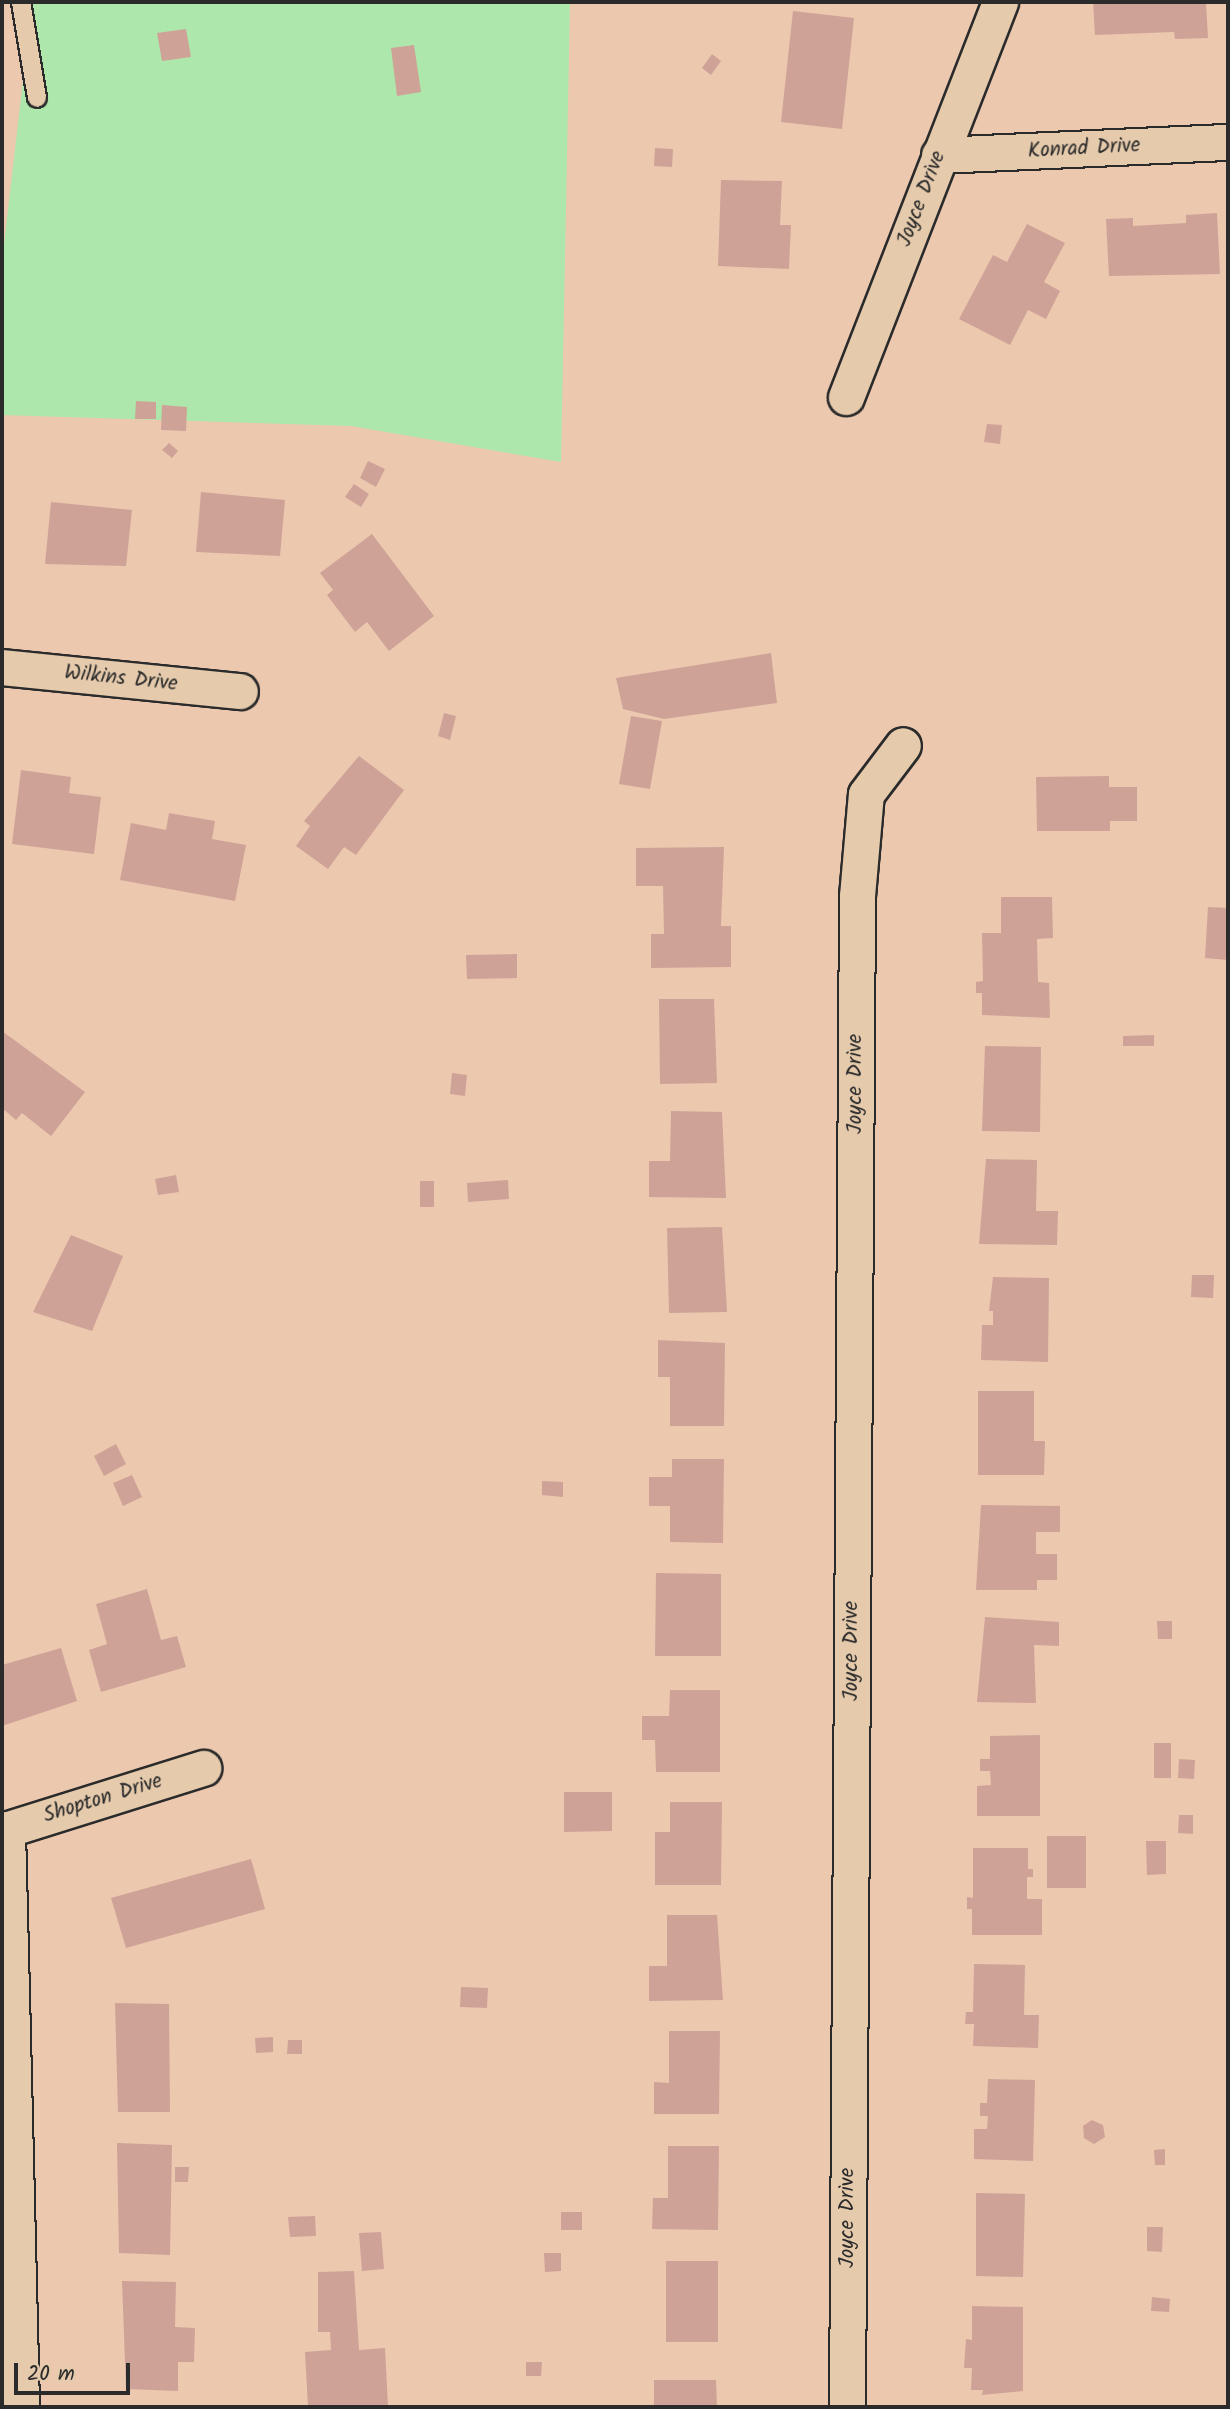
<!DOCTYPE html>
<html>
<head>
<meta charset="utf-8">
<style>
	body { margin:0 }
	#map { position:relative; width:1230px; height:2409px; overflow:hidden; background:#ecc8af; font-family:Kalam,sans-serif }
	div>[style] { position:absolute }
	.green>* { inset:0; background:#ade7ab }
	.building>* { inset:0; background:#cfa297 }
	.roads { filter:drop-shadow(2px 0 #2b2b2b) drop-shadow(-2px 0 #2b2b2b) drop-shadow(0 2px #2b2b2b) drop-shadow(0 -2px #2b2b2b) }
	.service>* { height:18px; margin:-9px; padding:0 9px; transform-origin:9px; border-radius:9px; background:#e5caac }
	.minor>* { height:35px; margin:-17.5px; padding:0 17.5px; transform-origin:17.5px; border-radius:17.5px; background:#e5caac }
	span { translate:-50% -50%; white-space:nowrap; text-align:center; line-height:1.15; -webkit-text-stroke:7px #e5caac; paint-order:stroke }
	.street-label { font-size:21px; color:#2b2b2b }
	.frame { position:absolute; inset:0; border:4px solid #2b2b2b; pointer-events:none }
	.scale { position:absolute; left:14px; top:2363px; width:116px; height:32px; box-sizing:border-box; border:4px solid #2b2b2b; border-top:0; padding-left:9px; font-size:21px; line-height:24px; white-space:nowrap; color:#2b2b2b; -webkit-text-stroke:5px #e5caac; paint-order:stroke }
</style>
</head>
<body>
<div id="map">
	<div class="green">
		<i style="clip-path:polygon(32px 2px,570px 2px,561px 462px,351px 426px,2px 415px,2px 262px)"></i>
	</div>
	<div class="building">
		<i style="clip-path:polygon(1093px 2px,1206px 2px,1208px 38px,1175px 39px,1174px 32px,1095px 35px)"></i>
		<i style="clip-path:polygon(793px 11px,854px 18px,842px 129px,781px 122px)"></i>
		<i style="clip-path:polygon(186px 29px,191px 57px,162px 61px,157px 33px)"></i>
		<i style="clip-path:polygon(414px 45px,421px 92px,397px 96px,391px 48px)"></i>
		<i style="clip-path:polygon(712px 54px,721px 61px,711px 75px,702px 68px)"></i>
		<i style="clip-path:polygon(655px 148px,673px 149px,672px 167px,654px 166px)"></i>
		<i style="clip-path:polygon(721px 180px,782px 181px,780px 225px,791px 225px,789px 269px,718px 266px)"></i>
		<i style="clip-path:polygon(1217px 213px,1220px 274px,1109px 276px,1106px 219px,1133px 218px,1133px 226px,1186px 223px,1186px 215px)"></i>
		<i style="clip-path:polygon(1027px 224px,1065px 243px,1044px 282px,1060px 291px,1046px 319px,1028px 310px,1010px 345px,959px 319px,993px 255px,1007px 262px)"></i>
		<i style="clip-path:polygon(136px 401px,156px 402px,156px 419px,135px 419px)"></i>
		<i style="clip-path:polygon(162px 405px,187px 407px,186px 431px,161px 430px)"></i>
		<i style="clip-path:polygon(987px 424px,1002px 425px,1000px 444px,984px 442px)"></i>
		<i style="clip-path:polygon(169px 443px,178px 451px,172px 458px,162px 450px)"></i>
		<i style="clip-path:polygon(368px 461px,385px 469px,376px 487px,360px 478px)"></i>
		<i style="clip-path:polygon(354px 484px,369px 494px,361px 507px,345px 497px)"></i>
		<i style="clip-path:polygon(201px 492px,285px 500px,280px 556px,196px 552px)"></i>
		<i style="clip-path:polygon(51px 502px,132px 510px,126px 566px,45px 564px)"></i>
		<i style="clip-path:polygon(372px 534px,434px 616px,389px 651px,367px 622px,355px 632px,327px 595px,333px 590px,320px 573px)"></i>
		<i style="clip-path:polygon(771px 653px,777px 703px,664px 719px,623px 709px,616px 678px)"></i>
		<i style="clip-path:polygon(444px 713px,456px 716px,450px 740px,438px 736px)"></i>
		<i style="clip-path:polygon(631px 716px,662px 721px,650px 789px,619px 784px)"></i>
		<i style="clip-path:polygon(359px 756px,404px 790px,356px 855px,344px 847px,328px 869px,296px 846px,310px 826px,304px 821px)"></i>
		<i style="clip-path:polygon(21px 770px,71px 777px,69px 793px,101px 797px,94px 854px,12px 844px)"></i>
		<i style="clip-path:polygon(1109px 776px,1109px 787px,1137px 787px,1137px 821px,1110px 821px,1110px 831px,1037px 831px,1036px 777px)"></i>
		<i style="clip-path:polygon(169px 813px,215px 821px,212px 839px,246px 845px,235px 901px,120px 880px,131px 823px,166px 830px)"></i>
		<i style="clip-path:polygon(724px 847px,721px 926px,731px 926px,731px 967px,651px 968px,651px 934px,664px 934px,663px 886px,636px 886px,636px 848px)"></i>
		<i style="clip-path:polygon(1001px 897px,1052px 897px,1053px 938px,1037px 939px,1038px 982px,1049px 983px,1050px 1018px,982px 1015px,982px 993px,976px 993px,976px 982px,983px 981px,982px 933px,1001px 933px)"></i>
		<i style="clip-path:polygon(1208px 907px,1228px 908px,1228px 960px,1205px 958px)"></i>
		<i style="clip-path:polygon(517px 954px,517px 978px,467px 979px,466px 955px)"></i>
		<i style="clip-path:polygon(659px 999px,714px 999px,717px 1083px,660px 1084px)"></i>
		<i style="clip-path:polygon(2px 1031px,85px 1092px,51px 1136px,22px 1113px,16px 1120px,2px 1108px)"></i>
		<i style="clip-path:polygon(1154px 1035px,1154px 1046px,1123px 1046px,1123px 1036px)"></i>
		<i style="clip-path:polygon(985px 1046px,1041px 1047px,1040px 1132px,982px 1131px)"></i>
		<i style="clip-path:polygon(452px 1073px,467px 1075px,465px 1096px,450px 1094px)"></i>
		<i style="clip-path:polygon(671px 1111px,722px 1112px,726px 1198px,649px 1197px,649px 1161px,670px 1161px)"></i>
		<i style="clip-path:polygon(986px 1159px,1037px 1160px,1036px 1211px,1058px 1211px,1057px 1245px,979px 1244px)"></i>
		<i style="clip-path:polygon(176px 1175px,179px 1192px,158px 1195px,155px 1179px)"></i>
		<i style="clip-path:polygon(508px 1180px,509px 1199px,468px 1202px,467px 1183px)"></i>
		<i style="clip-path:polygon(420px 1181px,434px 1181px,434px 1207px,420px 1207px)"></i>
		<i style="clip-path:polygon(722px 1227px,727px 1312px,669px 1313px,667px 1228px)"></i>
		<i style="clip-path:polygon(71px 1235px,123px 1256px,92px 1331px,33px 1312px)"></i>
		<i style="clip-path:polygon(1192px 1275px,1214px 1275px,1213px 1298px,1191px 1297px)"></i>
		<i style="clip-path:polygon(993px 1277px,1049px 1278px,1048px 1362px,981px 1360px,982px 1325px,993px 1325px,993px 1311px,989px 1311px)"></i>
		<i style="clip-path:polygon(658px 1340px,725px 1343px,724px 1426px,670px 1426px,670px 1377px,658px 1377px)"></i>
		<i style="clip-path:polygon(978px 1391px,1034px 1391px,1034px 1441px,1045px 1441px,1044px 1475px,978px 1475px)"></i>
		<i style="clip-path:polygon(116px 1444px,126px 1464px,104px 1476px,94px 1456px)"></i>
		<i style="clip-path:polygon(672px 1459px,724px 1459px,723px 1543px,670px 1542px,670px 1506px,649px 1506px,649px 1477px,672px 1477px)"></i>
		<i style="clip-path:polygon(132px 1475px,142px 1497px,123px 1506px,113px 1483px)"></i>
		<i style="clip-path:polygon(542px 1481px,563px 1482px,563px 1497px,542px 1495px)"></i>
		<i style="clip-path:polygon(981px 1505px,1060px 1506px,1060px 1532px,1036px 1532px,1036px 1554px,1057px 1554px,1057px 1580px,1037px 1580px,1037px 1590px,976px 1590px)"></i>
		<i style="clip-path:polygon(656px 1573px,721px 1574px,721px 1656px,655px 1656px)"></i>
		<i style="clip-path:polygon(147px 1589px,161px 1640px,177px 1636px,186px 1667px,101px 1692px,89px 1650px,107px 1644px,96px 1604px)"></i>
		<i style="clip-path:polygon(985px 1617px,1059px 1622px,1059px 1646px,1034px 1645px,1036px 1703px,977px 1702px)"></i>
		<i style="clip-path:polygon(1157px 1621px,1172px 1621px,1172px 1639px,1158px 1639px)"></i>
		<i style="clip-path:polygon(61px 1648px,77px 1701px,2px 1726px,2px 1665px)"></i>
		<i style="clip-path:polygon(670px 1690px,720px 1690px,720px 1772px,656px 1772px,655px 1740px,642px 1740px,642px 1716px,669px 1716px)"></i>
		<i style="clip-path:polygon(1040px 1735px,1040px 1816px,977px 1816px,977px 1786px,991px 1785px,990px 1771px,980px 1771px,980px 1759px,990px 1759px,990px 1736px)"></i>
		<i style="clip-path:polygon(1154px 1743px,1171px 1743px,1171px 1778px,1154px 1778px)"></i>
		<i style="clip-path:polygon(1179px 1759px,1195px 1760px,1194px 1779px,1178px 1778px)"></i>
		<i style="clip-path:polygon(564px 1792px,612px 1792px,612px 1831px,564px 1832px)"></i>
		<i style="clip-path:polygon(670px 1802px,722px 1802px,721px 1885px,655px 1885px,655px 1832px,670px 1832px)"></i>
		<i style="clip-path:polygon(1179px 1815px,1193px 1815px,1193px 1834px,1178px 1833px)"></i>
		<i style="clip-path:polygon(1047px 1836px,1086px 1836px,1086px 1888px,1047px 1888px)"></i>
		<i style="clip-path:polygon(1146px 1841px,1166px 1841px,1166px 1874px,1147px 1875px)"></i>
		<i style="clip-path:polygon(973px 1848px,1028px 1848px,1028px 1869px,1033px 1869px,1033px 1877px,1027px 1877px,1027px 1899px,1042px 1899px,1042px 1935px,972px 1935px,972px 1909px,967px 1909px,967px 1897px,973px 1898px)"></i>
		<i style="clip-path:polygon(251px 1859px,265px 1909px,126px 1948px,111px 1898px)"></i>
		<i style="clip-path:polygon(667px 1915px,717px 1915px,723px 2000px,649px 2001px,649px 1966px,667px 1966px)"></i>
		<i style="clip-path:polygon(974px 1964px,1025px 1965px,1024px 2015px,1039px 2015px,1038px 2048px,973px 2046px,974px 2024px,965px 2024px,966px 2012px,973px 2012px)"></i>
		<i style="clip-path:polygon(461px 1987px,488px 1988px,487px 2008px,460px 2007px)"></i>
		<i style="clip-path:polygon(115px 2003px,169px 2004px,170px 2112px,118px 2112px)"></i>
		<i style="clip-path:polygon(669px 2031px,720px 2031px,719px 2114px,654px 2114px,654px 2082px,669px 2083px)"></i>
		<i style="clip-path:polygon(273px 2037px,273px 2052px,256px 2053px,255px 2038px)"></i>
		<i style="clip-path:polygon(288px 2040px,302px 2040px,302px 2054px,287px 2054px)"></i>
		<i style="clip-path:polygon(988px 2079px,1035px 2080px,1033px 2161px,974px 2159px,974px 2129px,987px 2129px,988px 2116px,980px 2116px,980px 2103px,987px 2103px)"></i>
		<i style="clip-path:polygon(1092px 2120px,1103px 2125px,1105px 2137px,1094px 2144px,1084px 2138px,1083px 2126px)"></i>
		<i style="clip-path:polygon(117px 2143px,172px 2145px,170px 2255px,119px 2253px)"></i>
		<i style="clip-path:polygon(668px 2146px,719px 2146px,718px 2230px,652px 2229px,653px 2198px,668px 2198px)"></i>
		<i style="clip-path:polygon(1165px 2149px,1165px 2165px,1155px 2165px,1154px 2150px)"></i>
		<i style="clip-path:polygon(175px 2167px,189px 2167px,188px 2182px,175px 2182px)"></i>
		<i style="clip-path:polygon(976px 2193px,1025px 2194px,1023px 2277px,976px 2276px)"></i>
		<i style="clip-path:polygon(561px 2212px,582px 2212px,582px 2230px,561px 2230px)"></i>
		<i style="clip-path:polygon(315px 2216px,316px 2236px,290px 2237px,288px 2217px)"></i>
		<i style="clip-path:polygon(1147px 2227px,1163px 2227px,1162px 2252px,1147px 2251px)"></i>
		<i style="clip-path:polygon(381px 2232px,384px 2269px,362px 2271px,359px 2233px)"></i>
		<i style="clip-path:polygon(544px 2253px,561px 2253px,561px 2271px,545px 2272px)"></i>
		<i style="clip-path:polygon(666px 2261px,718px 2261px,718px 2342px,666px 2342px)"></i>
		<i style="clip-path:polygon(354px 2271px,359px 2350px,385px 2348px,388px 2407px,308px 2407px,305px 2352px,331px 2350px,330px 2332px,318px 2332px,318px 2272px)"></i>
		<i style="clip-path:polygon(122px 2281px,176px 2282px,175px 2327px,195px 2328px,194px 2362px,178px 2362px,178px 2391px,126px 2389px)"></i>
		<i style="clip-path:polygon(1152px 2297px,1170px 2299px,1169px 2312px,1151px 2311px)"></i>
		<i style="clip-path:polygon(972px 2306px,1023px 2307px,1023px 2391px,982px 2395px,983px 2390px,971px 2390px,972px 2368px,964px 2368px,966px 2339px,972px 2340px)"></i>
		<i style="clip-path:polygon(526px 2362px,542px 2362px,541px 2376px,526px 2376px)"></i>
		<i style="clip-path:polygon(654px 2380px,716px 2380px,717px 2407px,654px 2407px)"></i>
	</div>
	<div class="roads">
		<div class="service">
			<i style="left:21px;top:2px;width:97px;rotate:80.5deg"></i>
		</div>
		<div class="minor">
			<i style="left:939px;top:155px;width:289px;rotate:-2.6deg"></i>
			<i style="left:846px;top:397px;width:424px;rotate:-68.7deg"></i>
			<i style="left:2px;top:667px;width:239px;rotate:5.8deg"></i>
			<i style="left:7px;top:1829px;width:578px;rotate:88.61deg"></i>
			<i style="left:2px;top:1831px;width:211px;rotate:-17.4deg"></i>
			<i style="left:847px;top:2407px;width:1511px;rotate:-89.62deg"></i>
			<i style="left:857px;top:896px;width:102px;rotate:-85deg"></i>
			<i style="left:866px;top:794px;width:61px;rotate:-52.9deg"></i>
		</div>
	</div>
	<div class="street-label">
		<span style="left:1084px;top:149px;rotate:-3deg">Konrad Drive</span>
		<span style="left:922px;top:199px;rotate:-69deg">Joyce Drive</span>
		<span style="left:121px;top:679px;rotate:6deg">Wilkins Drive</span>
		<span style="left:856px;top:1084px;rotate:-90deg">Joyce Drive</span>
		<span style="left:852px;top:1651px;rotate:-90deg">Joyce Drive</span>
		<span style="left:103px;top:1799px;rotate:-17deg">Shopton Drive</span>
		<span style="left:848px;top:2218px;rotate:-90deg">Joyce Drive</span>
	</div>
	<div class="frame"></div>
	<div class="scale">20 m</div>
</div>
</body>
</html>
